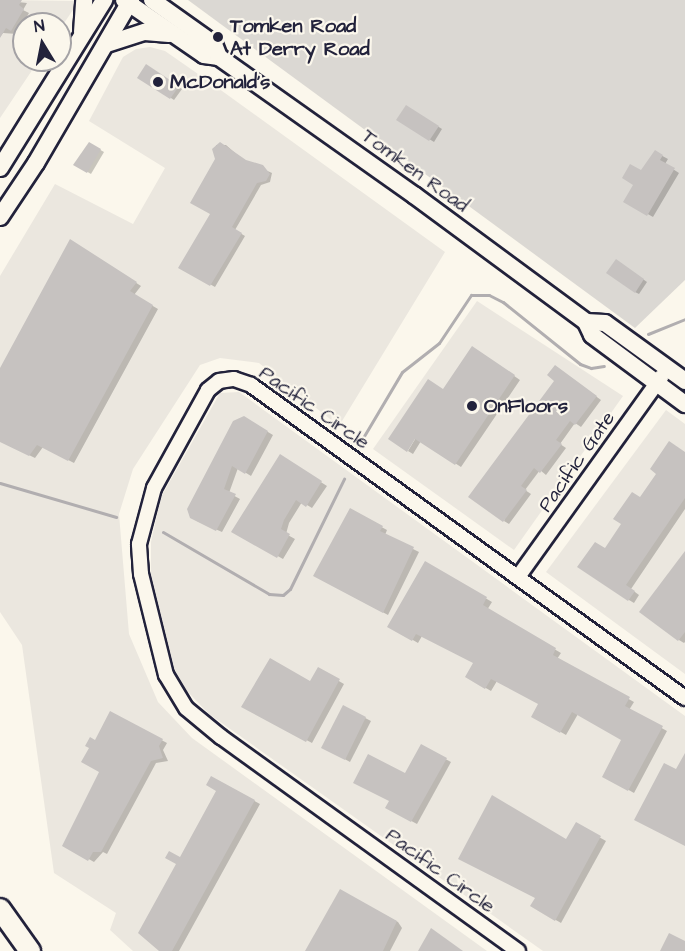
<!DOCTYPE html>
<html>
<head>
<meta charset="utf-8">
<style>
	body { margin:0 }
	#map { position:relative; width:685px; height:951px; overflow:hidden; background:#fbf7ec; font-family:"Architects Daughter",sans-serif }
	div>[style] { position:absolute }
	.built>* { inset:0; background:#ebe7df }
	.green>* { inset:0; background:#dbd8d3 }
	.shadow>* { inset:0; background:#0003 }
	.stream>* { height:3px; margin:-1.5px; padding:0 1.5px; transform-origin:1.5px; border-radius:1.5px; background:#b1aeb0 }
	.building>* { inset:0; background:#c6c2c0 }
	.roads { filter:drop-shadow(2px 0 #22223b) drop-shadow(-2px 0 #22223b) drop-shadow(0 2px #22223b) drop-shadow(0 -2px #22223b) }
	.minor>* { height:14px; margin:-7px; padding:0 7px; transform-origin:7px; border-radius:7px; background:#fbf7ec }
	.major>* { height:16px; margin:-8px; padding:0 8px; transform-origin:8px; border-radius:8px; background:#fbf7ec }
	.highway>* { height:20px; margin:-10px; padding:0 10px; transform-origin:10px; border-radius:10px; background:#fbf7ec }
	.dots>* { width:16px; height:16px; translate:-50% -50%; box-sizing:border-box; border:3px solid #fbf7ec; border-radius:50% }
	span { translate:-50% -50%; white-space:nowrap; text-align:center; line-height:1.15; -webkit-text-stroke:4.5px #fbf7ec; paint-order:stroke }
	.poi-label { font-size:20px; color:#22223b; font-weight:700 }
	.left { translate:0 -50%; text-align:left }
	.street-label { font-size:20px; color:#22223b }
	.north { position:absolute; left:12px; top:12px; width:60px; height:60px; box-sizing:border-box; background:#fbf7ec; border:2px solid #a4a2a5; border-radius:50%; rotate:350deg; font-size:16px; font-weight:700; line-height:24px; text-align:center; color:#22223b }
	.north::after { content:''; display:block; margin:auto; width:21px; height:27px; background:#22223b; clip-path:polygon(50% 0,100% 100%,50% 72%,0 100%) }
</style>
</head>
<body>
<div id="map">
	<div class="built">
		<i style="clip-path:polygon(0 0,79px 1px,60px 29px,60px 24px,24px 24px,24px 60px,39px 60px,0 118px)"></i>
		<i style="clip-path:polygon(150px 47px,165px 51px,211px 83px,445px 252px,339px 426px,259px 363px,220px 358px,200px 365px,133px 469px,119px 514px,129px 634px,158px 702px,192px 738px,487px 951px,133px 951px,110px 930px,116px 913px,54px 873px,22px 645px,0 612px,0 276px,55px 184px,133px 224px,165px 168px,89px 121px,123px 57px,136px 49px)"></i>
		<i style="clip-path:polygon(477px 301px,623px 396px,514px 550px,373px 449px)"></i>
		<i style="clip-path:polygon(239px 392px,685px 716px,685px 951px,543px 951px,209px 714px,187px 691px,171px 663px,151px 588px,151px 542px,161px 497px,220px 393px)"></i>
		<i style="clip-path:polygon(666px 410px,685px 424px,685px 674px,546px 572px)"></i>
	</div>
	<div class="green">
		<i style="clip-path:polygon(188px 0,685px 0,685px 280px,635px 328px)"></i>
	</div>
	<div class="shadow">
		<i style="clip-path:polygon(0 0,27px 3px,23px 10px,29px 13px,17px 34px,3px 33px,0 37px)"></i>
		<i style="clip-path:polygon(146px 66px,182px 89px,174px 100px,139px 77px)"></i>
		<i style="clip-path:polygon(407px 107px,442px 129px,434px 142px,398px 120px)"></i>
		<i style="clip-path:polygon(90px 144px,104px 152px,91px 174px,76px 165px)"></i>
		<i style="clip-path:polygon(216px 145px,226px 145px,243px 160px,272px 173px,270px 182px,261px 185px,235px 230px,245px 236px,215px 287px,180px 267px,212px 213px)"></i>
		<i style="clip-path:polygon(655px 152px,668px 159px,665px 164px,679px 173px,653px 217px,625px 201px)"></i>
		<i style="clip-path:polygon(71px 241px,141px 286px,134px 295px,158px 309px,74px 463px,43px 447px,35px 458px,0 441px,0 371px)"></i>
		<i style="clip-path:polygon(620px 263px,647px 282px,639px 294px,635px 292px)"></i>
		<i style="clip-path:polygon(478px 351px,520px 380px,461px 467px,421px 441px,413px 454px,408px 451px,444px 391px)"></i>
		<i style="clip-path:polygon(560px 370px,601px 400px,581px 427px,575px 423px,560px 444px,566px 448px,546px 475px,540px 470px,525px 490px,531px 494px,509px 524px,504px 521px)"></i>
		<i style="clip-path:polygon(244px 418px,273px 435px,251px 476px,238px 468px,229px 493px,240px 499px,222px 532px,197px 521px)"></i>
		<i style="clip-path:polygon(685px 453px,685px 509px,631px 589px,639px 595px,634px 603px,629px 600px,605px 550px,641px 499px)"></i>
		<i style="clip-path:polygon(280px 456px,327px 486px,312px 508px,302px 502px,289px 523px,286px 534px,295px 539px,283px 559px,233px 531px)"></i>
		<i style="clip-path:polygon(350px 510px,387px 530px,385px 535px,419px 552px,388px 615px,315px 576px)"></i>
		<i style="clip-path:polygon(685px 554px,685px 642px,684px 643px,679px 640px)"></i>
		<i style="clip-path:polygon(426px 563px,492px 602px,487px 610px,561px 653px,557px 659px,634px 702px,629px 710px,667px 731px,634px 793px,604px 776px,623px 739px,578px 714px,566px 735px,533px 716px,540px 704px,497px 681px,491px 691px,467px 677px,475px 663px,422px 636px,418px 643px,389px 626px)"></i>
		<i style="clip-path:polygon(318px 669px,344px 684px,312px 743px,243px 706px,311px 683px)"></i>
		<i style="clip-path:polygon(344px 707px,371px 721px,350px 762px,323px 747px)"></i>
		<i style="clip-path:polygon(111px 713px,167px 743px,163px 750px,168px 761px,156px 763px,107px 854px,103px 852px,94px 862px,64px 845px,101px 772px,95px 742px)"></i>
		<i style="clip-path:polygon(421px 746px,451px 762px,417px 824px,387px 808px)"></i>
		<i style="clip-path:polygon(212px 778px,260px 804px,179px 951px,161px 951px,218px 790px)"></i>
		<i style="clip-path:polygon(576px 824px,606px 841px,561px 923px,532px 906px)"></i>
		<i style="clip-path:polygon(340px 891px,398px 922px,402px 928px,390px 951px,307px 951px)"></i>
	</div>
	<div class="stream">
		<i style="left:648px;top:334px;width:40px;rotate:-22deg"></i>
		<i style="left:364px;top:436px;width:74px;rotate:-59.3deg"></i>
		<i style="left:402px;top:372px;width:47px;rotate:-38.1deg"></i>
		<i style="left:439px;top:343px;width:58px;rotate:-56.3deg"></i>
		<i style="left:471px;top:295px;width:18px"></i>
		<i style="left:489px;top:295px;width:16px;rotate:27deg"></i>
		<i style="left:503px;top:302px;width:99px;rotate:38.8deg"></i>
		<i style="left:580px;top:364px;width:12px;rotate:20deg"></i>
		<i style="left:591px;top:368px;width:13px;rotate:-9deg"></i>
		<i style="left:0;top:483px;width:121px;rotate:16.3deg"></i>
		<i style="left:163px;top:532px;width:123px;rotate:30.3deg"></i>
		<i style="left:269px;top:594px;width:14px;rotate:4deg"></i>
		<i style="left:283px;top:595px;width:9px;rotate:-41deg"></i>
		<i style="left:290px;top:589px;width:123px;rotate:-63.9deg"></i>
	</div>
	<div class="building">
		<i style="clip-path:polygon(0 0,22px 0,19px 5px,24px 9px,11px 31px,6px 28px,0 38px)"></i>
		<i style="clip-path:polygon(146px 64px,179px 86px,170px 99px,137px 78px)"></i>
		<i style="clip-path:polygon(406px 105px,439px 126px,429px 141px,396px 120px)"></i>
		<i style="clip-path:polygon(89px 142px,101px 149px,87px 173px,73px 165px)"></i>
		<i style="clip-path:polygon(220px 142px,246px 160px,263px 165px,270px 174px,266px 181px,257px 183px,232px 227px,242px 233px,210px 286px,178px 268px,210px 214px,190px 203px,215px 159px,212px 149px)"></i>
		<i style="clip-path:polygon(655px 150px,663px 155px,660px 160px,675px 168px,647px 216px,623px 202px,633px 185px,622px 178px,630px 164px,641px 170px)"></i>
		<i style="clip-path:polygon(70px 239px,137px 282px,130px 291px,153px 305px,68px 461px,37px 445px,29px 456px,0 442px,0 368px)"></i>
		<i style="clip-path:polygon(616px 259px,644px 279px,635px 293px,606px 273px)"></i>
		<i style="clip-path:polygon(472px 346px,515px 375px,455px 465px,415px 439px,407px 452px,388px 439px,428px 379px,443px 389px)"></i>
		<i style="clip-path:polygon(555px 365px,597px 396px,575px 425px,570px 421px,556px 440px,562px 444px,540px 473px,534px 468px,521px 486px,527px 490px,503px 522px,468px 497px,554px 381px,547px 375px)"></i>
		<i style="clip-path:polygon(244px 416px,268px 431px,245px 474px,232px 466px,224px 489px,236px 494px,216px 531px,190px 518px,187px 509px,233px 421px)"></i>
		<i style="clip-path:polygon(669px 441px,685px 452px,685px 498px,626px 585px,635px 591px,628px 601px,577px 567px,595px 542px,605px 548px,621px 524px,613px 519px,632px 492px,640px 497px,656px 474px,650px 469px)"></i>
		<i style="clip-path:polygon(280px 454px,322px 481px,306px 507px,296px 500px,284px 520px,281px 529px,290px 534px,277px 558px,231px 532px)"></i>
		<i style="clip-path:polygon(350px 508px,383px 526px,380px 531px,414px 547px,383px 613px,313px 576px)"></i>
		<i style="clip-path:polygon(685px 551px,685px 632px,678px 641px,639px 612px)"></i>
		<i style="clip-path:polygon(425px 561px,487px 597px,483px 605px,556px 648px,553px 655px,630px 697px,625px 706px,663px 726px,628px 791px,602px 777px,621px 740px,572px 712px,560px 733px,531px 717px,538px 704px,491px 679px,485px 689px,465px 677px,473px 663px,416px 634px,412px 641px,387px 627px)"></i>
		<i style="clip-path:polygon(270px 658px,310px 681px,318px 667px,340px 679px,306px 742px,241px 707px)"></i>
		<i style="clip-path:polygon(343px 705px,366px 717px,345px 760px,321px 748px)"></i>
		<i style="clip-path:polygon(110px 711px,163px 739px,159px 746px,163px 758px,151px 761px,101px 852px,93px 852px,88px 861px,62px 846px,99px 772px,81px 762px,89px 748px,85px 746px,90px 737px,95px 740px)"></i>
		<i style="clip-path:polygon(421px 744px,447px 758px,411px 822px,385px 808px,389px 801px,353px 783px,368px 754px,405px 773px)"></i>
		<i style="clip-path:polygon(685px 753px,685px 846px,634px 820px,664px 763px,676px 769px)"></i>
		<i style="clip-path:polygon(211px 776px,255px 800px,172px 951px,159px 951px,138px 933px,176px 864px,165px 858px,169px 851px,180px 857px,216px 791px,206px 785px)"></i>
		<i style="clip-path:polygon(492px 795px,566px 839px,576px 822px,601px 836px,555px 921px,530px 906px,535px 898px,458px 859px)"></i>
		<i style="clip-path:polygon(340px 889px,397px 921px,383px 951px,305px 951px)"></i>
		<i style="clip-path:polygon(431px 928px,463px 951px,418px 951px)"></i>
		<i style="clip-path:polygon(669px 933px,685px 941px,685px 951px,660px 951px)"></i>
	</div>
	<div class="roads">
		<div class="minor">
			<i style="left:518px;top:577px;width:247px;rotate:-54.4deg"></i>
			<i style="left:518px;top:951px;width:366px;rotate:-144.2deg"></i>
			<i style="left:221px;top:737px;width:45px;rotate:-140.4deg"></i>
			<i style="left:186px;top:708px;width:39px;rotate:-121deg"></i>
			<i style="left:166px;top:675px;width:104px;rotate:-103.9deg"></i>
			<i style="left:141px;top:574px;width:30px;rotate:-94deg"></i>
			<i style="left:139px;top:544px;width:58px;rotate:-75deg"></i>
			<i style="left:154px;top:488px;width:112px;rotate:-61.1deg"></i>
			<i style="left:208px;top:390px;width:14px;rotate:-39deg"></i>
			<i style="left:219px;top:381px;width:15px;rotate:-8deg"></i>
			<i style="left:234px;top:379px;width:18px;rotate:19deg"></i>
			<i style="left:251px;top:385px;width:535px;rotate:35.8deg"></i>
		</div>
		<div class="major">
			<i style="left:124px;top:0;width:97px;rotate:34.5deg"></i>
			<i style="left:204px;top:55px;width:15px;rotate:8deg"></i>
			<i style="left:219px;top:57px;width:239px;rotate:35.3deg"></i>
			<i style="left:414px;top:195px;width:214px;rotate:36.4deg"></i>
			<i style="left:586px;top:322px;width:14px;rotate:65deg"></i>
			<i style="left:592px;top:335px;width:116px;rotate:36.6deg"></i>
			<i style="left:152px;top:0;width:76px;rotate:35.4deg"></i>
			<i style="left:214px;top:44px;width:14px;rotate:69deg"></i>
			<i style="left:82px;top:32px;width:32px;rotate:-86deg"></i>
			<i style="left:107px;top:44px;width:40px;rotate:-18deg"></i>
			<i style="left:145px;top:32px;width:24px;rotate:5deg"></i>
			<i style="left:0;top:168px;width:198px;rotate:-58.2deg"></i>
			<i style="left:0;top:217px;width:65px;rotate:-56.3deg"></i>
			<i style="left:36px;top:163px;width:189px;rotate:-59.8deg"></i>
			<i style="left:586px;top:322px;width:19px;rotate:3deg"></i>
			<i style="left:605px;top:323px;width:99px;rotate:35.9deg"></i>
		</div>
		<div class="highway">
			<i style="left:0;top:909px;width:52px;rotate:54.5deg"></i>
		</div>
	</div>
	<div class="dots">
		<i style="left:218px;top:37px;background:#22223b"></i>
		<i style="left:158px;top:82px;background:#22223b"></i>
		<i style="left:472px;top:406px;background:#22223b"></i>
	</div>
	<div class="poi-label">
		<span class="left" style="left:230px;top:38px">Tomken Road<br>At Derry Road</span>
		<span class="left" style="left:170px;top:82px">McDonald's</span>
		<span class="left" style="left:484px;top:406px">OnFloors</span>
	</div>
	<div class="street-label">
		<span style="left:415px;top:171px;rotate:36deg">Tomken Road</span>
		<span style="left:314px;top:408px;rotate:35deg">Pacific Circle</span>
		<span style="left:577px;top:462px;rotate:-55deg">Pacific Gate</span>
		<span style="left:440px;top:871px;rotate:36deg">Pacific Circle</span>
	</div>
	<div class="north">N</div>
</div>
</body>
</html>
